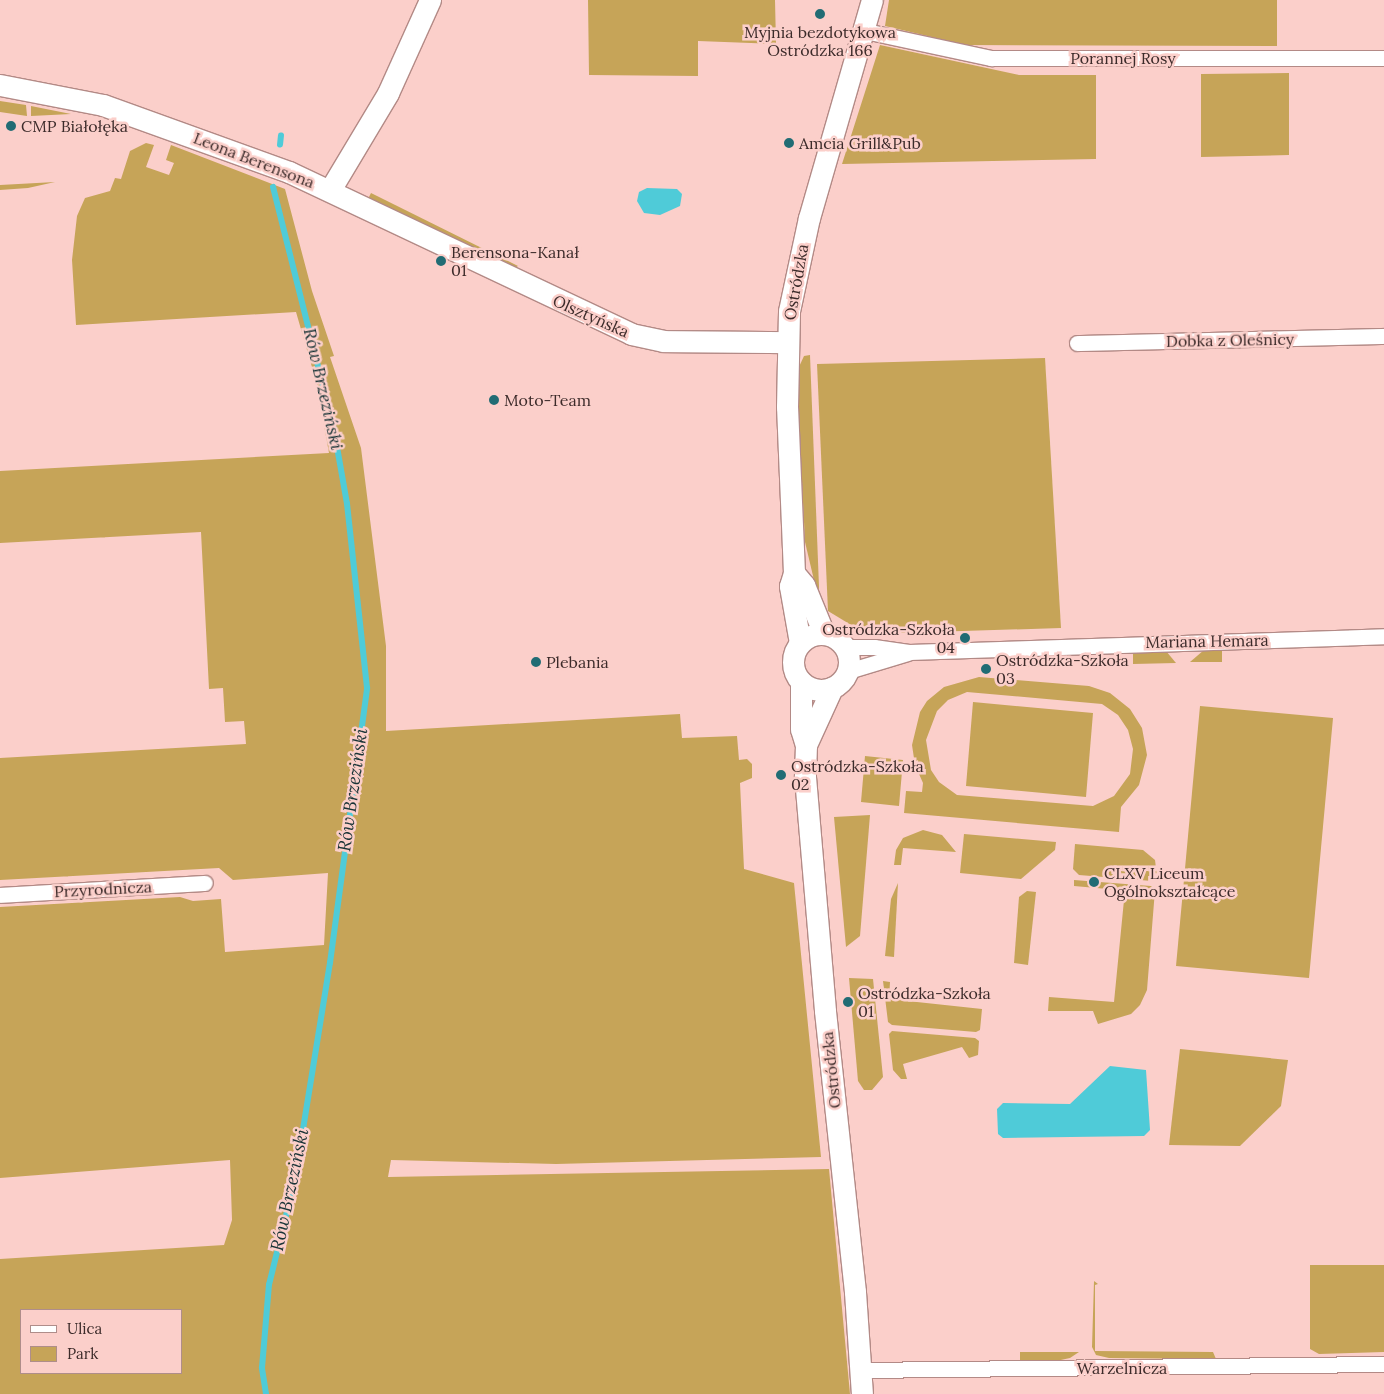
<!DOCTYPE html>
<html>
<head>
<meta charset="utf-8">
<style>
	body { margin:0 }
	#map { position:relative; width:1384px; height:1394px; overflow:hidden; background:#fbcfca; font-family:Lora,serif }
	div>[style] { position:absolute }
	.green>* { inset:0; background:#c6a458 }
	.water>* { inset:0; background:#4fcbd8 }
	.stream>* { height:5.5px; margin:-2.75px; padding:0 2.75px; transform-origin:2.75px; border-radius:2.75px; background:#4fcbd8 }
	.roads { filter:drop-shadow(1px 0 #b38a86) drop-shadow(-1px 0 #b38a86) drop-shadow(0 1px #b38a86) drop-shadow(0 -1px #b38a86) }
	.street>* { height:15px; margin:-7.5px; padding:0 7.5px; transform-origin:7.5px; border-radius:7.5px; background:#fff }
	.secondary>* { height:21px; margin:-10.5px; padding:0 10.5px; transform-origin:10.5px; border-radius:10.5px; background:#fff }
	.secondary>.ring { margin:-10.5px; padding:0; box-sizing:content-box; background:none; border:21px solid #fff; border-radius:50% }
	.dots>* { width:14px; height:14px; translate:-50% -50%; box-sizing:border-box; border:2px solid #fbcfca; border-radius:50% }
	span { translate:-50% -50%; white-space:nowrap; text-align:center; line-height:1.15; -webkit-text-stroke:5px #fbcfca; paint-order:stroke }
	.poi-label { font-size:16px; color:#3c2b2a }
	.left { translate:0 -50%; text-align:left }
	.right { translate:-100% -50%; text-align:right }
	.street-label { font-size:16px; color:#3c2b2a }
	.water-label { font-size:18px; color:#193437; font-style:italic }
	.legend { position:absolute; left:20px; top:1309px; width:162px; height:65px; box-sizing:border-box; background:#fbcfca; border:1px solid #af8d8a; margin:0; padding:6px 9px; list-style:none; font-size:15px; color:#3c2b2a }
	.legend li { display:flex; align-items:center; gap:10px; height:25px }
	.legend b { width:25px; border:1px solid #af8d8a }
</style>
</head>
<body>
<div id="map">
	<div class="green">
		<i style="clip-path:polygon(588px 0,775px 0,776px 44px,698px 41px,698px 76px,589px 75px)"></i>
		<i style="clip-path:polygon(889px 0,1277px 0,1277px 46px,966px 45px,885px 26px)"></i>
		<i style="clip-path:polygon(880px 45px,1019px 75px,1096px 75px,1096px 159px,842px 164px)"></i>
		<i style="clip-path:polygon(1289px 73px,1289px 155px,1201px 157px,1201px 74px)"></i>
		<i style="clip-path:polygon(0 101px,26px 105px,27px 116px,0 112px)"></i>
		<i style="clip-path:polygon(31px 106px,71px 114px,31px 116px)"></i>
		<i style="clip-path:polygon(evenodd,146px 143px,154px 145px,146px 167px,169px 175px,174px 163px,166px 160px,171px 145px,285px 189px,312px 291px,334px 356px,330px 357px,361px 448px,386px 646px,386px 731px,680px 714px,682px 738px,737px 736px,739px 760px,747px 759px,752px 764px,752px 778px,740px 783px,744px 869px,794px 883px,821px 1157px,556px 1164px,391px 1160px,388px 1177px,829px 1169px,850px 1394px,0 1394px,0 1259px,224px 1245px,232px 1220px,230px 1160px,0 1178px,0 907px,180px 897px,193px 901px,221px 899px,225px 952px,324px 945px,328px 873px,233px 880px,219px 868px,0 880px,0 758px,246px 744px,244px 721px,225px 722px,223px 688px,209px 689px,201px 532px,0 543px,0 471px,329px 453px,316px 381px,296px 312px,76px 325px,72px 260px,77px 216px,85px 198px,110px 191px,115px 178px,121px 179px,130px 151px,146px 143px,21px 1310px,181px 1310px,181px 1373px,21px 1373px,21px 1310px)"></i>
		<i style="clip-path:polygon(55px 182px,28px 188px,0 190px,0 185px)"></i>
		<i style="clip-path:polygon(371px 193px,518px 266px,515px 268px,368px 199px)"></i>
		<i style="clip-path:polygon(810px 355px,819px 587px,818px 597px,805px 542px,799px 422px,798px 369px,804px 356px)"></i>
		<i style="clip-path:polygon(1045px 358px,1061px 628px,866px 634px,828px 611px,817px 364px)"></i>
		<i style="clip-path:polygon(1204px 650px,1222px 650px,1222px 662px,1190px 662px)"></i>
		<i style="clip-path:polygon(1166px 651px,1176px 663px,1133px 664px,1133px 652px)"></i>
		<i style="clip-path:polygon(1064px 654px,1065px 666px,1019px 667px,1019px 664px)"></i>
		<i style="clip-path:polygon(evenodd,979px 677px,1089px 686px,1110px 693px,1130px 709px,1142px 728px,1147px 755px,1139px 785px,1121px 807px,1119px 832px,904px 813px,906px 791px,922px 792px,923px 783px,915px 765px,912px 745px,920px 712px,927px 701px,944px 687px,979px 677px,967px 692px,1102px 704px,1118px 715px,1128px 730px,1133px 749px,1130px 774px,1114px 796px,1093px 806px,957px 795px,939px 782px,931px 770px,926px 740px,937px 711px,948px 700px,967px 692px)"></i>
		<i style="clip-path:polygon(973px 702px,1093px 713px,1086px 797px,966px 786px)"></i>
		<i style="clip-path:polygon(1200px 706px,1333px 718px,1309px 978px,1176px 966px)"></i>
		<i style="clip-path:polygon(865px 756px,903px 760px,899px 806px,861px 802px)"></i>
		<i style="clip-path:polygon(870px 815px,860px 936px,846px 947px,834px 817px)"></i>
		<i style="clip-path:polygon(923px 830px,942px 835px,956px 852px,903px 848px,901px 865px,894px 865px,896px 850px,903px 838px)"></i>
		<i style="clip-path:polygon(964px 834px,1056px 842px,1055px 850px,1021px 879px,960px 873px)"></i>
		<i style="clip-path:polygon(1075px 844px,1143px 850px,1155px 860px,1157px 877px,1152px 881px,1079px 875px,1073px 869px)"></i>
		<i style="clip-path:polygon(1074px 880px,1151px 886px,1155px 890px,1147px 990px,1140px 1005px,1131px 1014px,1098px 1024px,1093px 1011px,1048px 1011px,1049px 997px,1114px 1002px,1124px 900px,1119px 899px,1119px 890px,1074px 886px)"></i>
		<i style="clip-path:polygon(898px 883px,894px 957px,885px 956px,891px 899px)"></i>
		<i style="clip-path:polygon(1027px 891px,1036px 892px,1028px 965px,1014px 963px,1019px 897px)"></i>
		<i style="clip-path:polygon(849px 978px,873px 979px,883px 1077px,872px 1090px,864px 1090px,858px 1081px)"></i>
		<i style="clip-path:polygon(883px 981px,890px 982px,889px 999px,982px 1009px,980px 1030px,976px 1032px,892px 1025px,888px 1022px)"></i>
		<i style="clip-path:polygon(892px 1031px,975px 1038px,979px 1041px,978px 1055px,969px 1058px,962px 1047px,903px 1064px,907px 1079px,901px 1079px,893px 1070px,889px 1034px)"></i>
		<i style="clip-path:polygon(1180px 1049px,1288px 1060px,1281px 1106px,1240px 1146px,1169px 1145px)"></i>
		<i style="clip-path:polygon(1310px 1265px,1384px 1265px,1384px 1352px,1319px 1354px,1310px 1349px)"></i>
		<i style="clip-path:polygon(1094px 1281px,1098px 1284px,1095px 1285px,1095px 1351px,1213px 1352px,1216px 1359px,1109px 1358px,1096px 1355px,1092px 1347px)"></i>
		<i style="clip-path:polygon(1020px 1352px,1079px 1352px,1070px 1358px,1056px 1361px,1020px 1360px)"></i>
	</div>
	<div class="water">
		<i style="clip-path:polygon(647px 188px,677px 189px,682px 194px,680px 206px,660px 215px,644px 213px,637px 201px,639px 192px)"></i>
		<i style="clip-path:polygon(1110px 1066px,1146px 1070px,1150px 1130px,1144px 1136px,1003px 1138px,998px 1134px,997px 1109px,1003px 1103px,1070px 1104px)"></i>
	</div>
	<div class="stream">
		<i style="left:280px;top:145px;width:9px;rotate:-84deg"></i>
		<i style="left:266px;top:1394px;width:26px;rotate:-99deg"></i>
		<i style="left:262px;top:1368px;width:83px;rotate:-85.2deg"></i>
		<i style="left:269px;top:1285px;width:109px;rotate:-76.2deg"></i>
		<i style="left:295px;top:1179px;width:219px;rotate:-80.8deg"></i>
		<i style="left:330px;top:963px;width:277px;rotate:-82.3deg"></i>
		<i style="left:367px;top:688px;width:185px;rotate:-96.2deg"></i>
		<i style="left:347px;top:504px;width:75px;rotate:-100deg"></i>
		<i style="left:334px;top:430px;width:250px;rotate:-104.1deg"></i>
	</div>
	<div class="roads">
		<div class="street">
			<i style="left:865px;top:31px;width:129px;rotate:12.1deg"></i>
			<i style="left:991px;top:58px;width:393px"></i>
			<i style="left:1077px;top:343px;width:307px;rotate:-1.3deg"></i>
			<i style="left:845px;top:647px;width:29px"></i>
			<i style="left:874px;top:647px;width:35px;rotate:8deg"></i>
			<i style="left:909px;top:652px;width:475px;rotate:-1.9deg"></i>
			<i style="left:848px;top:671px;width:63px;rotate:-16.7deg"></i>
			<i style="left:0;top:895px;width:205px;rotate:-3.4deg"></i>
			<i style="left:860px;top:1370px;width:524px;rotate:-0.66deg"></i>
		</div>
		<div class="secondary">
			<i style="left:0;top:85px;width:105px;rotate:11deg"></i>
			<i style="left:103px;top:105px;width:198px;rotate:19.8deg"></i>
			<i style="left:289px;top:172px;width:378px;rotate:25.3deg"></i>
			<i style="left:631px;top:334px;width:33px;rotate:12deg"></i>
			<i style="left:663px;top:341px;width:123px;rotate:0.5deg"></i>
			<i style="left:330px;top:190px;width:113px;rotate:-59.1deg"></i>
			<i style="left:388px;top:93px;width:102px;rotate:-65.7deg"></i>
			<i style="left:794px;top:573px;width:16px;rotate:50deg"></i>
			<i style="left:804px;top:585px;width:53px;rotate:67.8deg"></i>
			<i class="ring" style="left:793px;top:634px;width:35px;height:35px"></i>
			<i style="left:800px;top:643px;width:58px;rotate:-100deg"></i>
			<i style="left:790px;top:586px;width:14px;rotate:-73deg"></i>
			<i style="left:794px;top:573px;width:166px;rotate:-92.4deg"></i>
			<i style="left:787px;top:407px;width:96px;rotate:-88.8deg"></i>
			<i style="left:789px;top:311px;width:95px;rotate:-77.9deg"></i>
			<i style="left:809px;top:218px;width:227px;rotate:-73.9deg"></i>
			<i style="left:801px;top:682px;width:47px;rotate:90deg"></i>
			<i style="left:801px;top:729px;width:17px;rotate:73deg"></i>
			<i style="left:806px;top:745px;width:32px;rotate:92deg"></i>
			<i style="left:805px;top:777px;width:235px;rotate:85.1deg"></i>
			<i style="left:825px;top:1011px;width:283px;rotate:83.9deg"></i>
			<i style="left:855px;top:1292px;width:102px;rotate:86.1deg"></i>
			<i style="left:806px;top:745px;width:63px;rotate:-65.5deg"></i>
		</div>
	</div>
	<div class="dots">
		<i style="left:820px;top:14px;background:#216c74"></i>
		<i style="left:11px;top:126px;background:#216c74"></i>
		<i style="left:789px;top:143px;background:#216c74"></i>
		<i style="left:441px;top:261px;background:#216c74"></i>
		<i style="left:494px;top:400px;background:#216c74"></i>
		<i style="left:965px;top:638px;background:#216c74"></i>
		<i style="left:536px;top:662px;background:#216c74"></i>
		<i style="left:986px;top:669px;background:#216c74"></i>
		<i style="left:781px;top:775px;background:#216c74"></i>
		<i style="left:1094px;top:882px;background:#216c74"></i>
		<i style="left:848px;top:1002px;background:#216c74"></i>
	</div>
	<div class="poi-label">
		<span style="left:820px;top:41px">Myjnia bezdotykowa<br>Ostródzka 166</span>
		<span class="left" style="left:21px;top:126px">CMP Białołęka</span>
		<span class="left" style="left:799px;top:143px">Amcia Grill&amp;Pub</span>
		<span class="left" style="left:451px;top:261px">Berensona-Kanał<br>01</span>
		<span class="left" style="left:504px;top:400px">Moto-Team</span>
		<span class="right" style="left:955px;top:638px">Ostródzka-Szkoła<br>04</span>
		<span class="left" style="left:996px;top:669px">Ostródzka-Szkoła<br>03</span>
		<span class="left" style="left:546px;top:662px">Plebania</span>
		<span class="left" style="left:791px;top:775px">Ostródzka-Szkoła<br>02</span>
		<span class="left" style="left:1104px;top:882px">CLXV Liceum<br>Ogólnokształcące</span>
		<span class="left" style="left:858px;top:1002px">Ostródzka-Szkoła<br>01</span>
	</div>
	<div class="street-label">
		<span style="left:1123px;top:58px">Porannej Rosy</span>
		<span style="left:254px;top:160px;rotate:21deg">Leona Berensona</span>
		<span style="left:796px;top:282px;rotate:-80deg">Ostródzka</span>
		<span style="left:591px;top:316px;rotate:24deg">Olsztyńska</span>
		<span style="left:1230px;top:340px;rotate:-1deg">Dobka z Oleśnicy</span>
		<span style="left:1207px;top:641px;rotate:-1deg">Mariana Hemara</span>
		<span style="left:103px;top:889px;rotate:-3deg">Przyrodnicza</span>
		<span style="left:831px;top:1070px;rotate:-96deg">Ostródzka</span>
		<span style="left:1122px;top:1368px">Warzelnicza</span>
	</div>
	<div class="water-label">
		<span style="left:323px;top:389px;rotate:77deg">Rów Brzeziński</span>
		<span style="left:353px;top:790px;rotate:-82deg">Rów Brzeziński</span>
		<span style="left:290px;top:1190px;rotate:-78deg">Rów Brzeziński</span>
	</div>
	<ul class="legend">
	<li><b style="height:6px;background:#fff"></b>Ulica</li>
	<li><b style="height:14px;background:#c6a458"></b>Park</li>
	</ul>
</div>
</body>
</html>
